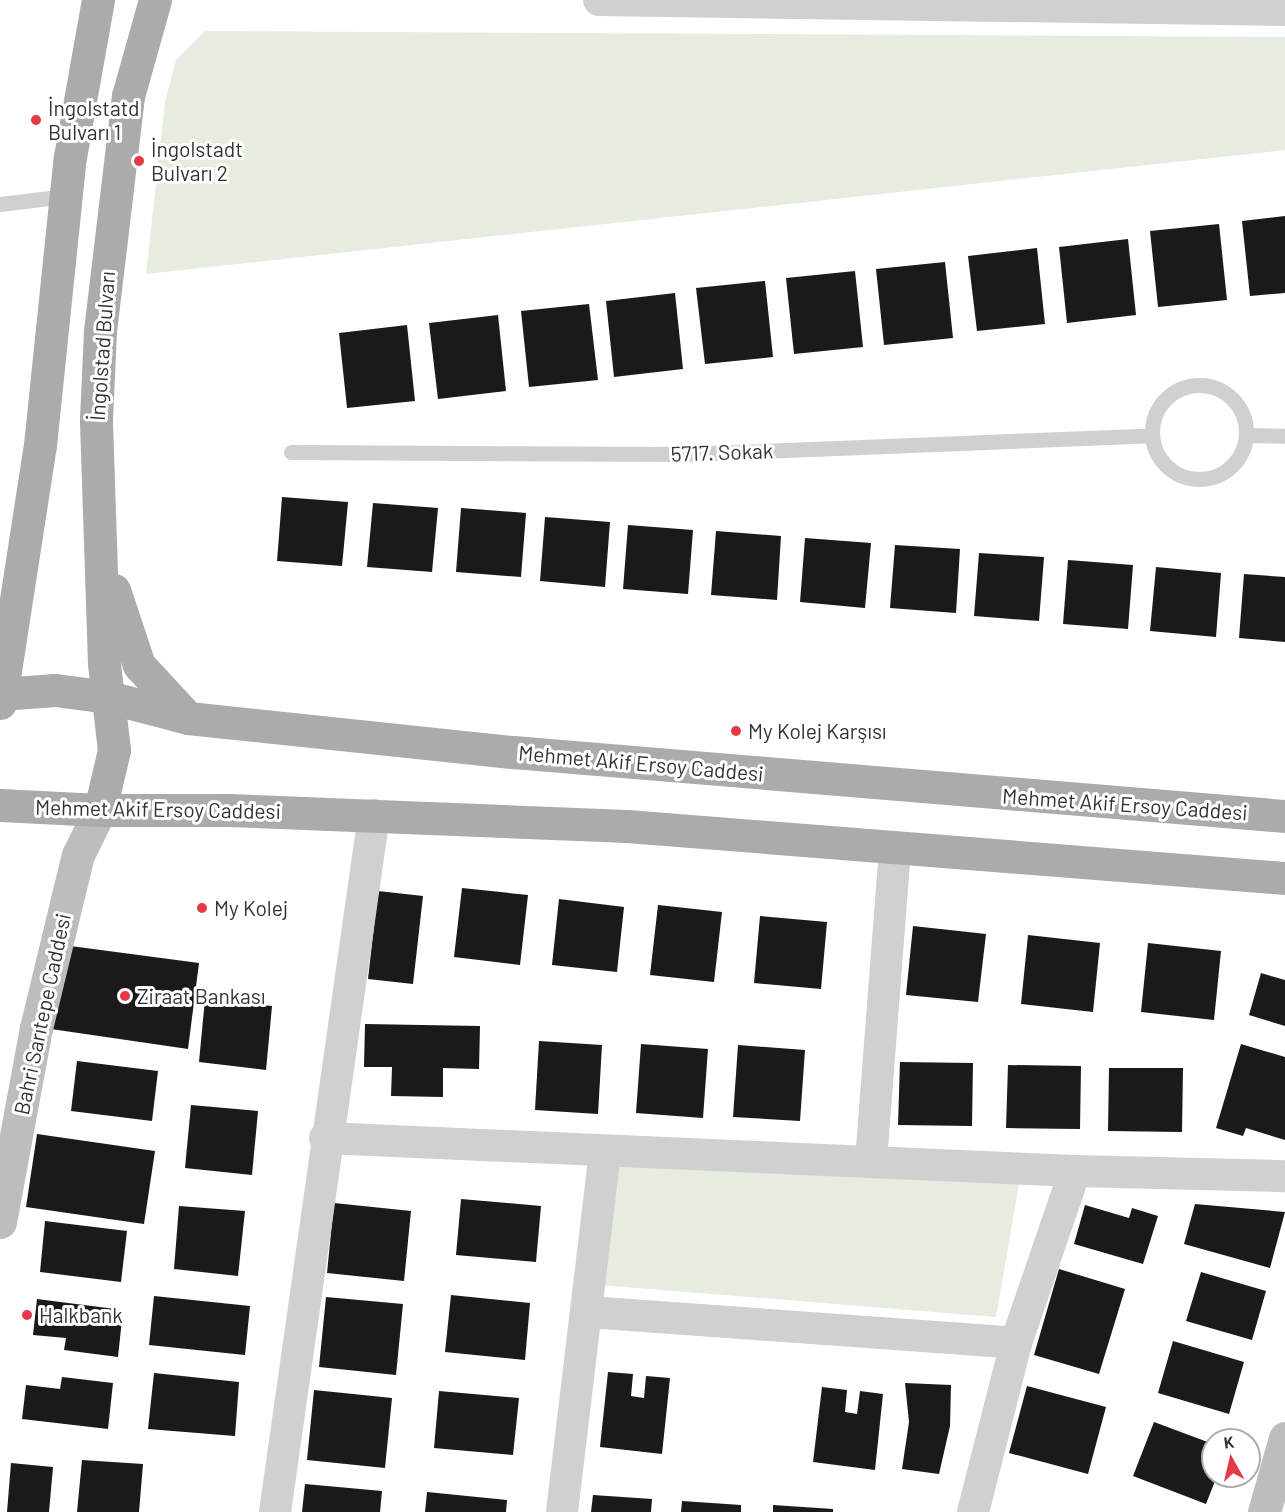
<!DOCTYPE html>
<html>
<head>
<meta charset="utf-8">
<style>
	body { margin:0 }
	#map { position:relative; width:1285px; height:1512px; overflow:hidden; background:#fff; font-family:Barlow,sans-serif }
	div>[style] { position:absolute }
	.green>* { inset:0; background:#e6ecdf }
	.building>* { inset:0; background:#1a1a1a }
	.lane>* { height:15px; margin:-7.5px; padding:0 7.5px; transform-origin:7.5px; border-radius:7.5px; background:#d0d0d0 }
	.lane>.ring { margin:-7.5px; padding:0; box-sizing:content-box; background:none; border:15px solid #d0d0d0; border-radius:50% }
	.street>* { height:32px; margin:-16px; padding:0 16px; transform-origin:16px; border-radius:16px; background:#d0d0d0 }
	.secondary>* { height:33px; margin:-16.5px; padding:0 16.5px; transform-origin:16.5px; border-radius:16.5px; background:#bdbdbd }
	.primary>* { height:33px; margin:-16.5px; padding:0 16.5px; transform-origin:16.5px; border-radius:16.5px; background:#ababab }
	.dots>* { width:16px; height:16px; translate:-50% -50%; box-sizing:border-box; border:3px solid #fff; border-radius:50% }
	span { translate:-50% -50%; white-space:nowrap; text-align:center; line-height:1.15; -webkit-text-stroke:6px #fff; paint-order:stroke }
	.poi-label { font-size:21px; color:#333 }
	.left { translate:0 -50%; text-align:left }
	.street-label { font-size:21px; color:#333 }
	.north { position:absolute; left:1201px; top:1428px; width:60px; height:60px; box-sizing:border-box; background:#fff; border:2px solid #adadad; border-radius:50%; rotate:352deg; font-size:16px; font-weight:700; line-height:24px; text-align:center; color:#333 }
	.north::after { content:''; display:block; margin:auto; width:21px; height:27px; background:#e63946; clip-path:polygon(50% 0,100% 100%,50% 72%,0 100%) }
</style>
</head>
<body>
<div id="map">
	<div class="green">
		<i style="clip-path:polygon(205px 31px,1285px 37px,1285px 150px,146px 274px,165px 102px,176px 60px)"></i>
		<i style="clip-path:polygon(609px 1164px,1020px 1178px,996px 1317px,600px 1285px)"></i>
	</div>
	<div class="building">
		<i style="clip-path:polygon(1285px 216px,1285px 293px,1250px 296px,1242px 221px)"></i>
		<i style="clip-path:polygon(1219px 224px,1227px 300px,1158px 307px,1150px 231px)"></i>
		<i style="clip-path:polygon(1128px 239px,1136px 315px,1067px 323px,1059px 247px)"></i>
		<i style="clip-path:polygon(1037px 248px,1045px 324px,977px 331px,968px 256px)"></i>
		<i style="clip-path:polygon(945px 262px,953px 338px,884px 345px,876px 269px)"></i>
		<i style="clip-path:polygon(855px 271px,863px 347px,794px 354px,786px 278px)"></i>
		<i style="clip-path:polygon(765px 281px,773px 357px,705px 364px,696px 288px)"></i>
		<i style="clip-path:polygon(675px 293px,683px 369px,614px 377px,606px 301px)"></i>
		<i style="clip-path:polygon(589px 304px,598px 380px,529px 387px,521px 311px)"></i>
		<i style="clip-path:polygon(498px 315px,506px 391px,438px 399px,429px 323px)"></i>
		<i style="clip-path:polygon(407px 325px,415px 401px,347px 408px,339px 333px)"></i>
		<i style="clip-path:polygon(282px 497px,348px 502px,342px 566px,277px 561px)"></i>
		<i style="clip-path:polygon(373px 503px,438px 508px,432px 572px,367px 567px)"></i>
		<i style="clip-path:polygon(461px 508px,526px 513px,521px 577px,456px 572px)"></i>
		<i style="clip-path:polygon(545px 517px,610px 522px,605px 587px,540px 581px)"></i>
		<i style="clip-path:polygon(628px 525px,693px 530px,688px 594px,623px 589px)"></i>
		<i style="clip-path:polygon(716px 531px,781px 536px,777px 600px,711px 595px)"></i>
		<i style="clip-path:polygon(805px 538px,871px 543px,865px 608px,800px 602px)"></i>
		<i style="clip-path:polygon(895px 545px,960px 549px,956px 613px,890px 608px)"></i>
		<i style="clip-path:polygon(979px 553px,1044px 557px,1039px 621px,974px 616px)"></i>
		<i style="clip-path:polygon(1068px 560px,1133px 565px,1128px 629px,1063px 624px)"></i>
		<i style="clip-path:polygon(1156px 567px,1221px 573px,1216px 637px,1150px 631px)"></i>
		<i style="clip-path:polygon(1244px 574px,1285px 577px,1285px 642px,1239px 638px)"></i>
		<i style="clip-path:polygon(462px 888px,528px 895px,520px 965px,454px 957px)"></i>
		<i style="clip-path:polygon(378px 891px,423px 896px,413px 984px,368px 979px)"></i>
		<i style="clip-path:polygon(559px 899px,624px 907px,617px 972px,552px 965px)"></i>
		<i style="clip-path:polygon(658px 905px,722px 912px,714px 982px,650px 975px)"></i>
		<i style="clip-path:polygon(760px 916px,827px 922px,821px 989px,754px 983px)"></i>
		<i style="clip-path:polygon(913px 926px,986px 934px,978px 1002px,906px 995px)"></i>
		<i style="clip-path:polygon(1028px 935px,1100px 943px,1093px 1012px,1021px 1004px)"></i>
		<i style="clip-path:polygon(1148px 943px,1221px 951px,1214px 1020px,1141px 1012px)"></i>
		<i style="clip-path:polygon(63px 945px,199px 963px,188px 1049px,51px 1029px)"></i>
		<i style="clip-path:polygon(1261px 973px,1285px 980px,1285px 1026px,1249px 1015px)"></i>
		<i style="clip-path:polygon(205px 999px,272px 1006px,266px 1070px,199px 1062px)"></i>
		<i style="clip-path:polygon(365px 1024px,480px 1026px,479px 1069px,443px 1068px,443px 1097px,391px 1096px,392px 1067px,364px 1067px)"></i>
		<i style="clip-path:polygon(539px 1041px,602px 1045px,598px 1114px,535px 1110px)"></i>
		<i style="clip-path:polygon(641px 1044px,708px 1049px,703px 1118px,636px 1113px)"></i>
		<i style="clip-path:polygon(1241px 1044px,1285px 1057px,1285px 1140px,1246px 1128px,1243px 1136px,1216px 1128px)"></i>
		<i style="clip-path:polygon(738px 1045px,805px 1050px,800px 1121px,733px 1117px)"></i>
		<i style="clip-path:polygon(77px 1061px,158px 1071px,152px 1121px,71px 1111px)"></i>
		<i style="clip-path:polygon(900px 1062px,973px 1063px,972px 1126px,898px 1125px)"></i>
		<i style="clip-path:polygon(1008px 1065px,1081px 1066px,1080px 1129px,1006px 1128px)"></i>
		<i style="clip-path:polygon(1109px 1068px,1183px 1068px,1182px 1132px,1108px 1131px)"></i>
		<i style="clip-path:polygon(191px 1105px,258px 1111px,252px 1175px,185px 1168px)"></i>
		<i style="clip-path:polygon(37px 1134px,155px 1151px,144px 1224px,26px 1207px)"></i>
		<i style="clip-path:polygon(461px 1199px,541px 1206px,536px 1262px,456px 1255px)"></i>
		<i style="clip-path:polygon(334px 1203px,411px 1211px,404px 1281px,327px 1273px)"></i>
		<i style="clip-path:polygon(1195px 1204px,1285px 1212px,1270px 1268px,1184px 1244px)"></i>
		<i style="clip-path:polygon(1085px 1205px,1129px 1218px,1132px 1208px,1158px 1216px,1143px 1264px,1074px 1244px)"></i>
		<i style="clip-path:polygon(179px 1206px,245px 1211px,238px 1276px,174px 1269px)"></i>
		<i style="clip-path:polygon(45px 1221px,127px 1231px,121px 1282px,40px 1272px)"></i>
		<i style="clip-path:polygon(1059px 1269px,1125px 1289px,1099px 1374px,1034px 1355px)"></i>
		<i style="clip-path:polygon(1201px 1272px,1266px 1291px,1252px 1340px,1186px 1321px)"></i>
		<i style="clip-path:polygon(451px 1295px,530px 1303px,525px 1360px,445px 1352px)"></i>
		<i style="clip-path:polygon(154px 1296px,250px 1306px,245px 1355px,149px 1345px)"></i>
		<i style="clip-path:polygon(326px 1297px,403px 1304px,396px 1375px,319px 1367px)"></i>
		<i style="clip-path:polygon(37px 1299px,123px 1310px,118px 1357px,64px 1350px,66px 1338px,33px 1335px)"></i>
		<i style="clip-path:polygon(1173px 1341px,1244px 1362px,1229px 1414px,1158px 1393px)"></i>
		<i style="clip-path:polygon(608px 1372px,633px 1374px,631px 1396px,644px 1398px,646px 1376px,670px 1378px,662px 1454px,600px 1447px)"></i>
		<i style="clip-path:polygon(154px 1373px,239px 1382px,235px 1436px,148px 1429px)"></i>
		<i style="clip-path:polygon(62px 1377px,113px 1383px,108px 1429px,22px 1419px,26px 1385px,60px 1389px)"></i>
		<i style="clip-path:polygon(905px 1383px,951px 1385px,950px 1426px,939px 1474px,902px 1469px,909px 1422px)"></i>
		<i style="clip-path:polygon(1027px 1386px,1106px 1407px,1088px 1474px,1009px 1453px)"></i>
		<i style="clip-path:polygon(822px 1387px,847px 1390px,845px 1412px,857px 1414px,860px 1391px,883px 1394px,875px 1470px,813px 1462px)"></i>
		<i style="clip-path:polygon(314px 1390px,392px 1398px,385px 1468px,307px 1460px)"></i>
		<i style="clip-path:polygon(439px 1391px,519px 1398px,513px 1455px,434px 1448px)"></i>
		<i style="clip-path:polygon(1154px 1422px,1213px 1444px,1213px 1476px,1217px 1476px,1206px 1504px,1133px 1476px)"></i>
		<i style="clip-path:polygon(82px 1460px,143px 1464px,139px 1512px,77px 1512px)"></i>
		<i style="clip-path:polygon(11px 1463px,53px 1467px,49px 1512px,7px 1512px)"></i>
		<i style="clip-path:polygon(305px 1484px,382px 1491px,380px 1512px,302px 1512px)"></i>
		<i style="clip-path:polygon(427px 1492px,507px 1500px,506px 1512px,425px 1512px)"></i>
		<i style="clip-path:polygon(593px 1495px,652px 1499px,651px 1512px,591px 1512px)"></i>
		<i style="clip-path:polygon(682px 1501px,741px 1505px,741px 1512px,681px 1512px)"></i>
		<i style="clip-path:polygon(773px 1505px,833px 1509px,833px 1512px,773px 1512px)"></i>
	</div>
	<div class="lane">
		<i style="left:0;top:204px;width:65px;rotate:-7deg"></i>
		<i class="ring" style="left:1152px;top:385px;width:79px;height:79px"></i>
		<i style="left:1246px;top:435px;width:39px;rotate:1deg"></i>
		<i style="left:291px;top:452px;width:397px;rotate:0.3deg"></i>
		<i style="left:688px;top:454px;width:464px;rotate:-2.3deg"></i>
	</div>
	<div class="street">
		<i style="left:599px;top:0;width:686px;rotate:0.84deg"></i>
		<i style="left:325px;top:1138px;width:751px;rotate:2.52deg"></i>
		<i style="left:1075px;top:1171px;width:210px;rotate:1.4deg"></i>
		<i style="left:871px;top:1161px;width:315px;rotate:-85.6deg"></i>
		<i style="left:588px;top:1312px;width:429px;rotate:4.1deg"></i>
		<i style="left:275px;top:1512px;width:704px;rotate:-81.92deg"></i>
		<i style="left:562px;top:1512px;width:363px;rotate:-83.2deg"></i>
		<i style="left:973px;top:1512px;width:174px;rotate:-75.7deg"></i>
		<i style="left:1016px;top:1343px;width:182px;rotate:-71.1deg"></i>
	</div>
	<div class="secondary">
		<i style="left:0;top:1222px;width:197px;rotate:-79.5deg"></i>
		<i style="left:36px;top:1028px;width:178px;rotate:-76.4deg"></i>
		<i style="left:78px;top:855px;width:50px;rotate:-63.9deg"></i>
		<i style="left:1264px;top:1512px;width:77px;rotate:-74.2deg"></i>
	</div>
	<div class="primary">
		<i style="left:114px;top:590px;width:79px;rotate:71.6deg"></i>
		<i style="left:139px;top:665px;width:72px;rotate:47.2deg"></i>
		<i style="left:0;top:694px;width:55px;rotate:-4.2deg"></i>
		<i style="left:55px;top:690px;width:53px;rotate:7.5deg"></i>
		<i style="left:108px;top:697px;width:83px;rotate:14.7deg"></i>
		<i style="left:188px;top:718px;width:327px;rotate:6deg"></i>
		<i style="left:513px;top:752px;width:775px;rotate:4.74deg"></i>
		<i style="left:0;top:703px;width:261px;rotate:-81.2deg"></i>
		<i style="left:40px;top:445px;width:290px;rotate:-84.1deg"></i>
		<i style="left:70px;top:157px;width:159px;rotate:-79.9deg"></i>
		<i style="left:0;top:805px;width:100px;rotate:2.9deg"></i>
		<i style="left:100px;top:810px;width:128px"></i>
		<i style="left:228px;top:810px;width:399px;rotate:2.3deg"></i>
		<i style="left:627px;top:826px;width:660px;rotate:4.52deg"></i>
		<i style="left:100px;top:810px;width:62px;rotate:-76.9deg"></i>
		<i style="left:114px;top:750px;width:88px;rotate:-96.6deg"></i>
		<i style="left:104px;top:663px;width:244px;rotate:-91.9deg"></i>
		<i style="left:96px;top:419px;width:88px;rotate:-87.4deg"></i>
		<i style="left:100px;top:331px;width:237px;rotate:-83.2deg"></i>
		<i style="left:128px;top:96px;width:100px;rotate:-74.3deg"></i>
	</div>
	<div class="dots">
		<i style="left:36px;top:120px;background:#e63946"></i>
		<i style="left:139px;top:161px;background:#e63946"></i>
		<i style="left:736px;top:731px;background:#e63946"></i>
		<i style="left:202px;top:908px;background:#e63946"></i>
		<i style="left:125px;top:996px;background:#e63946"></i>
		<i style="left:27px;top:1315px;background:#e63946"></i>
	</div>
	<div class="poi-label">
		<span class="left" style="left:48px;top:120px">İngolstatd<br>Bulvarı 1</span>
		<span class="left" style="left:151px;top:161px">İngolstadt<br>Bulvarı 2</span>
		<span class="left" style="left:748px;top:731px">My Kolej Karşısı</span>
		<span class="left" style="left:214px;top:908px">My Kolej</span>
		<span class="left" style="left:137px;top:996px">Ziraat Bankası</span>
		<span class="left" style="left:39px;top:1315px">Halkbank</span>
	</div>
	<div class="street-label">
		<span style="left:102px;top:346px;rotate:-86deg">İngolstad Bulvarı</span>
		<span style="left:722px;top:452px;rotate:-2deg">5717. Sokak</span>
		<span style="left:641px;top:763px;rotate:5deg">Mehmet Akif Ersoy Caddesi</span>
		<span style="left:1125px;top:804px;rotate:4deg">Mehmet Akif Ersoy Caddesi</span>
		<span style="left:158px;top:809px;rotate:1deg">Mehmet Akif Ersoy Caddesi</span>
		<span style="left:42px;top:1014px;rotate:-78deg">Bahri Sarıtepe Caddesi</span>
	</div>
	<div class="north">K</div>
</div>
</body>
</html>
